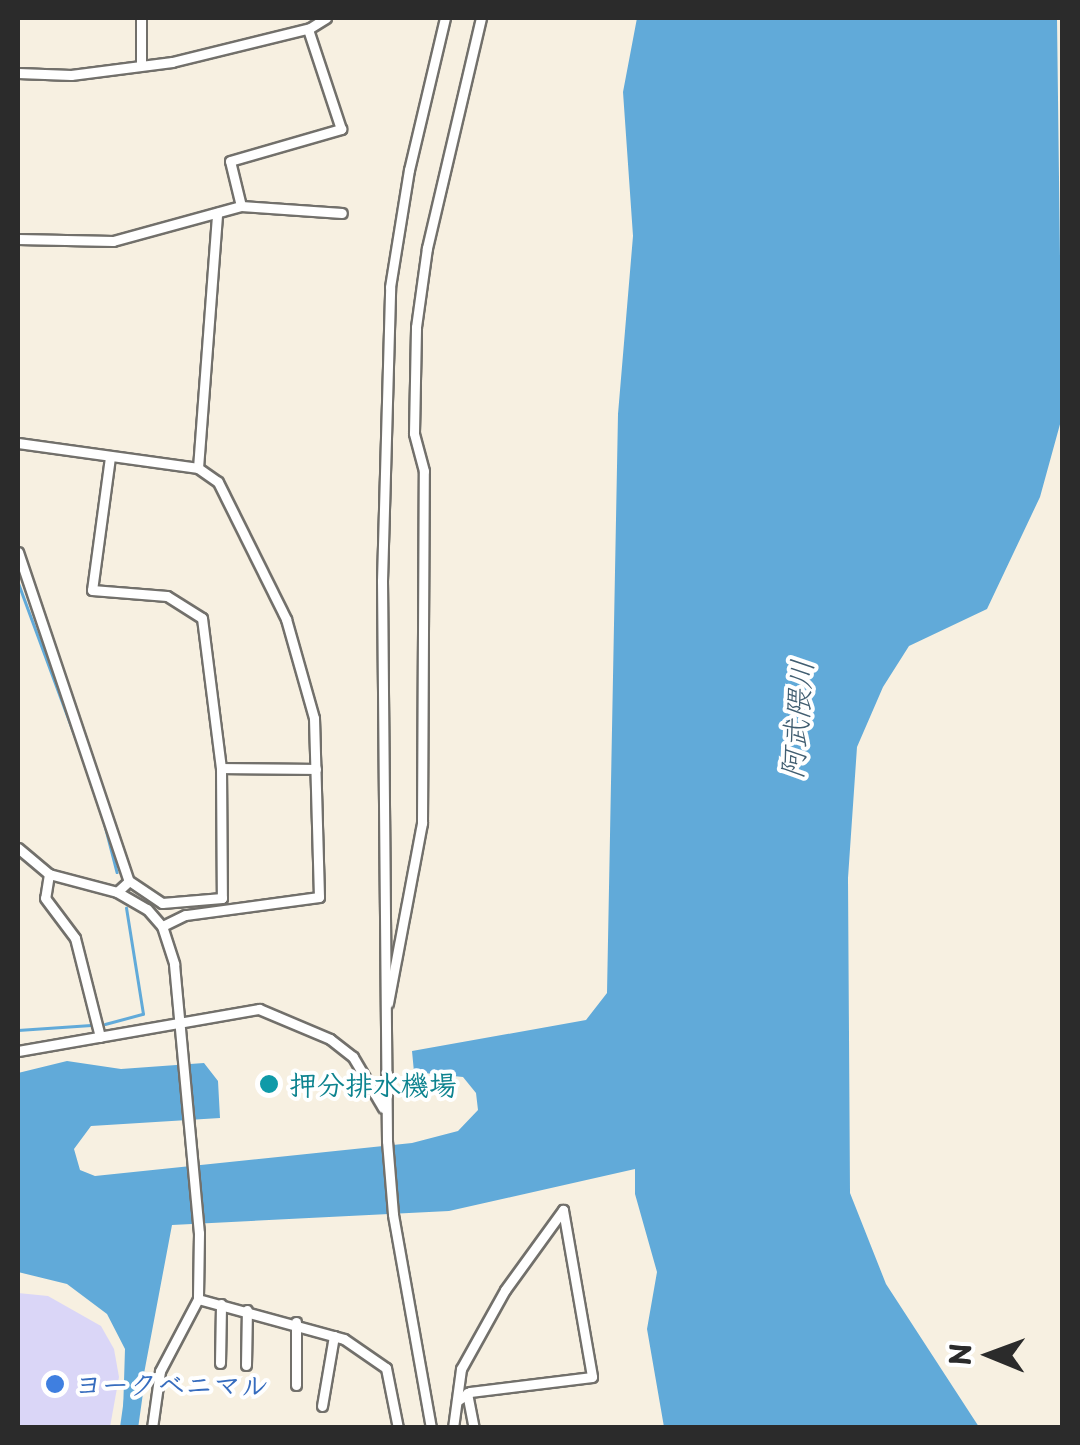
<!DOCTYPE html>
<html>
<head>
<meta charset="utf-8">
<style>
	body { margin:0 }
	#map { position:relative; width:1080px; height:1445px; overflow:hidden; background:#f7f0e1; font-family:"Playpen Sans","Klee One",sans-serif }
	div>[style] { position:absolute }
	.built>* { inset:0; background:#dad6f7 }
	.water>* { inset:0; background:#61aad9 }
	.stream>* { height:2.5px; margin:-1.25px; padding:0 1.25px; transform-origin:1.25px; border-radius:1.25px; background:#61aad9 }
	.river>* { height:18px; margin:-9px; padding:0 9px; transform-origin:9px; border-radius:9px; background:#61aad9 }
	.roads { filter:drop-shadow(2px 0 #72706b) drop-shadow(-2px 0 #72706b) drop-shadow(0 2px #72706b) drop-shadow(0 -2px #72706b) }
	.street>* { height:9px; margin:-4.5px; padding:0 4.5px; transform-origin:4.5px; border-radius:4.5px; background:#fff }
	.dots>* { width:28px; height:28px; translate:-50% -50%; box-sizing:border-box; border:5px solid #fff; border-radius:50% }
	span { translate:-50% -50%; white-space:nowrap; text-align:center; line-height:1.15; -webkit-text-stroke:8px #fff; paint-order:stroke }
	.culture-label { font-size:28px; color:#0d838f; font-weight:700 }
	.left { translate:0 -50%; text-align:left }
	.shop-label { font-size:28px; color:#366cbe; font-weight:700 }
	.water-label { font-size:30px; color:#415e71; font-style:italic }
	.frame { position:absolute; inset:0; border:20px solid #2b2b2b; pointer-events:none }
	.north { position:absolute; left:940px; top:1305px; width:100px; height:100px; -webkit-text-stroke:8px #fff; paint-order:stroke; rotate:271deg; font-size:28px; font-weight:700; line-height:40px; text-align:center; color:#2b2b2b }
	.north::after { content:''; display:block; margin:auto; width:35px; height:45px; background:#2b2b2b; clip-path:polygon(50% 0,100% 100%,50% 72%,0 100%) }
</style>
</head>
<body>
<div id="map">
	<div class="built">
		<i style="clip-path:polygon(18px 1293px,48px 1296px,101px 1326px,114px 1349px,119px 1377px,110px 1427px,18px 1427px)"></i>
	</div>
	<div class="water">
		<i style="clip-path:polygon(637px 18px,1057px 18px,1062px 417px,1040px 497px,987px 609px,909px 646px,883px 687px,857px 747px,848px 878px,850px 1193px,886px 1284px,979px 1427px,664px 1427px,647px 1329px,657px 1272px,635px 1194px,635px 1169px,449px 1211px,172px 1225px,136px 1416px,123px 1413px,125px 1349px,107px 1314px,67px 1284px,18px 1272px,18px 1073px,67px 1061px,121px 1069px,204px 1063px,218px 1081px,220px 1118px,91px 1126px,74px 1149px,80px 1170px,95px 1176px,412px 1143px,458px 1131px,478px 1110px,476px 1093px,463px 1077px,414px 1072px,412px 1051px,586px 1020px,607px 993px,618px 414px,633px 236px,623px 92px)"></i>
	</div>
	<div class="stream">
		<i style="left:18px;top:582px;width:184px;rotate:69.7deg"></i>
		<i style="left:101px;top:810px;width:64px;rotate:75.5deg"></i>
		<i style="left:105px;top:1024px;width:39px;rotate:-15deg"></i>
		<i style="left:143px;top:1014px;width:107px;rotate:-99.1deg"></i>
		<i style="left:18px;top:1030px;width:73px;rotate:-3.9deg"></i>
	</div>
	<div class="river">
		<i style="left:129px;top:1428px;width:35px;rotate:-82deg"></i>
	</div>
	<div class="roads">
		<div class="street">
			<i style="left:141px;top:65px;width:47px;rotate:-90deg"></i>
			<i style="left:18px;top:73px;width:53px;rotate:2.2deg"></i>
			<i style="left:71px;top:75px;width:102px;rotate:-7.3deg"></i>
			<i style="left:172px;top:62px;width:142px;rotate:-13.8deg"></i>
			<i style="left:310px;top:28px;width:19px;rotate:-32deg"></i>
			<i style="left:241px;top:206px;width:46px;rotate:-103.7deg"></i>
			<i style="left:230px;top:161px;width:116px;rotate:-16.1deg"></i>
			<i style="left:341px;top:129px;width:105px;rotate:-108.3deg"></i>
			<i style="left:18px;top:239px;width:95px;rotate:1.2deg"></i>
			<i style="left:113px;top:241px;width:133px;rotate:-15.3deg"></i>
			<i style="left:241px;top:206px;width:101px;rotate:4deg"></i>
			<i style="left:18px;top:443px;width:182px;rotate:7.9deg"></i>
			<i style="left:198px;top:468px;width:24px;rotate:35deg"></i>
			<i style="left:218px;top:482px;width:153px;rotate:63.6deg"></i>
			<i style="left:286px;top:619px;width:103px;rotate:74.2deg"></i>
			<i style="left:314px;top:718px;width:179px;rotate:88.4deg"></i>
			<i style="left:319px;top:897px;width:135px;rotate:172.3deg"></i>
			<i style="left:185px;top:915px;width:25px;rotate:154deg"></i>
			<i style="left:110px;top:457px;width:134px;rotate:97.7deg"></i>
			<i style="left:92px;top:590px;width:75px;rotate:4.6deg"></i>
			<i style="left:167px;top:596px;width:41px;rotate:32.2deg"></i>
			<i style="left:202px;top:618px;width:151px;rotate:82.8deg"></i>
			<i style="left:221px;top:768px;width:130px;rotate:89.6deg"></i>
			<i style="left:222px;top:898px;width:60px;rotate:175.2deg"></i>
			<i style="left:162px;top:903px;width:40px;rotate:-146deg"></i>
			<i style="left:198px;top:468px;width:256px;rotate:-85.7deg"></i>
			<i style="left:18px;top:552px;width:347px;rotate:71.4deg"></i>
			<i style="left:129px;top:881px;width:16px;rotate:137deg"></i>
			<i style="left:221px;top:768px;width:95px;rotate:0.6deg"></i>
			<i style="left:18px;top:848px;width:40px;rotate:40deg"></i>
			<i style="left:49px;top:874px;width:70px;rotate:14.8deg"></i>
			<i style="left:117px;top:892px;width:34px;rotate:30deg"></i>
			<i style="left:147px;top:909px;width:23px;rotate:49deg"></i>
			<i style="left:162px;top:926px;width:40px;rotate:72deg"></i>
			<i style="left:174px;top:964px;width:270px;rotate:84.7deg"></i>
			<i style="left:199px;top:1233px;width:66px;rotate:90.9deg"></i>
			<i style="left:198px;top:1299px;width:81px;rotate:117.8deg"></i>
			<i style="left:160px;top:1371px;width:58px;rotate:98deg"></i>
			<i style="left:49px;top:874px;width:24px;rotate:99deg"></i>
			<i style="left:45px;top:898px;width:50px;rotate:53.1deg"></i>
			<i style="left:75px;top:938px;width:102px;rotate:75.8deg"></i>
			<i style="left:388px;top:1003px;width:183px;rotate:-79.3deg"></i>
			<i style="left:422px;top:823px;width:352px;rotate:-89.7deg"></i>
			<i style="left:424px;top:471px;width:39px;rotate:-105deg"></i>
			<i style="left:414px;top:433px;width:106px;rotate:-88.9deg"></i>
			<i style="left:416px;top:327px;width:80px;rotate:-82.1deg"></i>
			<i style="left:427px;top:248px;width:236px;rotate:-76.8deg"></i>
			<i style="left:18px;top:1051px;width:245px;rotate:-9.9deg"></i>
			<i style="left:259px;top:1009px;width:77px;rotate:22.9deg"></i>
			<i style="left:330px;top:1039px;width:29px;rotate:38deg"></i>
			<i style="left:353px;top:1057px;width:59px;rotate:59.5deg"></i>
			<i style="left:198px;top:1299px;width:151px;rotate:15.3deg"></i>
			<i style="left:344px;top:1339px;width:51px;rotate:34.6deg"></i>
			<i style="left:386px;top:1368px;width:61px;rotate:78.7deg"></i>
			<i style="left:220px;top:1363px;width:59px;rotate:-89deg"></i>
			<i style="left:246px;top:1365px;width:55px;rotate:-89deg"></i>
			<i style="left:296px;top:1385px;width:63px;rotate:-90deg"></i>
			<i style="left:467px;top:1393px;width:36px;rotate:79deg"></i>
			<i style="left:322px;top:1406px;width:71px;rotate:-80.3deg"></i>
			<i style="left:431px;top:1428px;width:217px;rotate:-100.1deg"></i>
			<i style="left:393px;top:1214px;width:73px;rotate:-94.7deg"></i>
			<i style="left:387px;top:1141px;width:560px;rotate:-90.51deg"></i>
			<i style="left:382px;top:581px;width:294px;rotate:-88.4deg"></i>
			<i style="left:390px;top:287px;width:119px;rotate:-80.8deg"></i>
			<i style="left:409px;top:170px;width:156px;rotate:-76.7deg"></i>
			<i style="left:453px;top:1428px;width:60px;rotate:-82.3deg"></i>
			<i style="left:461px;top:1369px;width:90px;rotate:-60.9deg"></i>
			<i style="left:505px;top:1290px;width:99px;rotate:-54.1deg"></i>
			<i style="left:563px;top:1210px;width:169px;rotate:80.1deg"></i>
			<i style="left:592px;top:1377px;width:123px;rotate:173deg"></i>
			<i style="left:470px;top:1392px;width:16px;rotate:145deg"></i>
		</div>
	</div>
	<div class="dots">
		<i style="left:269px;top:1084px;background:#0f9aa8"></i>
		<i style="left:55px;top:1384px;background:#3f7fe0"></i>
	</div>
	<div class="culture-label">
		<span class="left" style="left:289px;top:1084px">押分排水機場</span>
	</div>
	<div class="shop-label">
		<span class="left" style="left:75px;top:1384px">ヨークベニマル</span>
	</div>
	<div class="water-label">
		<span style="left:796px;top:719px;rotate:-85deg">阿武隈川</span>
	</div>
	<div class="frame"></div>
	<div class="north">N</div>
</div>
</body>
</html>
